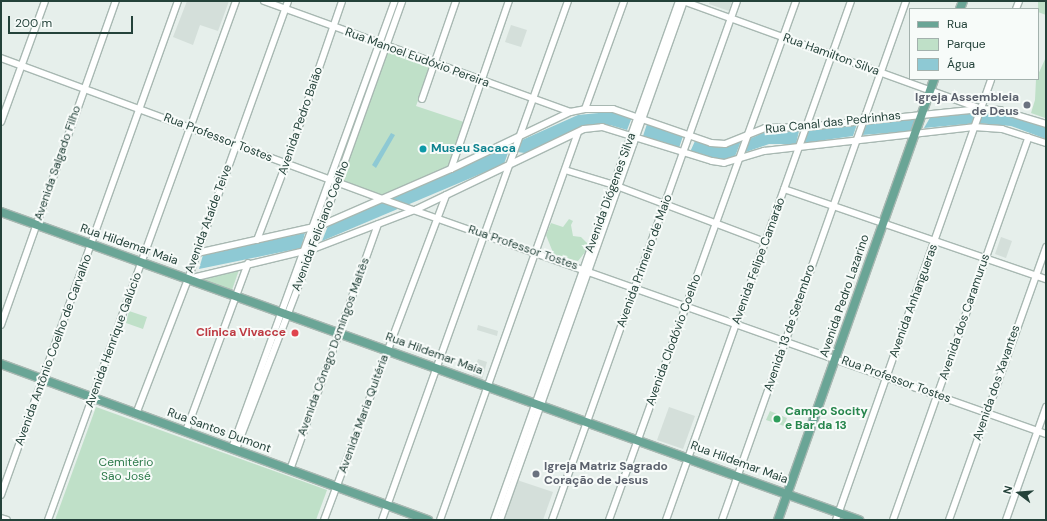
<!DOCTYPE html>
<html>
<head>
<meta charset="utf-8">
<style>
	body { margin:0 }
	#map { position:relative; width:1047px; height:521px; overflow:hidden; background:#e6efeb; font-family:"DM Sans",sans-serif }
	div>[style] { position:absolute }
	.built>* { inset:0; background:#d4dfda }
	.green>* { inset:0; background:#bfe0c8 }
	.water>* { inset:0; background:#8ec9d4 }
	.roads { filter:drop-shadow(1px 0 #a8b8b2) drop-shadow(-1px 0 #a8b8b2) drop-shadow(0 1px #a8b8b2) drop-shadow(0 -1px #a8b8b2) }
	.minor>* { height:6px; margin:-3px; padding:0 3px; transform-origin:3px; border-radius:3px; background:#fff }
	.major>* { height:8px; margin:-4px; padding:0 4px; transform-origin:4px; border-radius:4px; background:#6aa596 }
	.dots>* { width:11px; height:11px; translate:-50% -50%; box-sizing:border-box; border:2px solid #f7fbf9; border-radius:50% }
	span { translate:-50% -50%; white-space:nowrap; text-align:center; line-height:1.15; -webkit-text-stroke:4px #f7fbf9; paint-order:stroke }
	.street-label { font-size:12px; color:#24423a }
	.worship-label { font-size:12px; color:#5b616d; font-weight:700 }
	.right { translate:-100% -50%; text-align:right }
	.left { translate:0 -50%; text-align:left }
	.culture-label { font-size:12px; color:#0d838f; font-weight:700 }
	.health-label { font-size:12px; color:#be3a42; font-weight:700 }
	.leisure-label { font-size:12px; color:#27864d; font-weight:700 }
	.park-label { font-size:12px; color:#2d7a4b }
	.frame { position:absolute; inset:0; border:2px solid #24423a; pointer-events:none }
	.legend { position:absolute; left:909px; top:8px; width:130px; height:72px; box-sizing:border-box; background:#f7fbf9; border:1px solid #a3b1ad; margin:0; padding:5px 7px; list-style:none; font-size:12px; color:#24423a }
	.legend li { display:flex; align-items:center; gap:8px; height:20px }
	.legend b { width:20px; border:1px solid #a3b1ad }
	.north { position:absolute; left:999px; top:473px; width:40px; height:40px; -webkit-text-stroke:3px #f7fbf9; paint-order:stroke; rotate:286deg; font-size:11px; font-weight:700; line-height:16px; text-align:center; color:#24423a }
	.north::after { content:''; display:block; margin:auto; width:14px; height:18px; background:#24423a; clip-path:polygon(50% 0,100% 100%,50% 72%,0 100%) }
	.scale { position:absolute; left:8px; top:16px; width:125px; height:18px; box-sizing:border-box; border:2px solid #24423a; border-top:0; padding-left:5px; font-size:12px; line-height:14px; white-space:nowrap; color:#24423a; -webkit-text-stroke:3px #f7fbf9; paint-order:stroke }
</style>
</head>
<body>
<div id="map">
	<div class="built">
		<i style="clip-path:polygon(187px 1px,229px 1px,218px 31px,200px 25px,193px 45px,173px 37px)"></i>
		<i style="clip-path:polygon(710px 1px,732px 1px,729px 11px,709px 4px)"></i>
		<i style="clip-path:polygon(511px 25px,527px 30px,521px 47px,505px 42px)"></i>
		<i style="clip-path:polygon(1001px 237px,1012px 241px,1006px 258px,995px 254px)"></i>
		<i style="clip-path:polygon(478px 325px,498px 331px,497px 336px,477px 330px)"></i>
		<i style="clip-path:polygon(478px 359px,487px 362px,482px 380px,472px 377px)"></i>
		<i style="clip-path:polygon(669px 407px,695px 416px,683px 449px,657px 440px)"></i>
		<i style="clip-path:polygon(517px 480px,553px 492px,543px 520px,503px 520px)"></i>
	</div>
	<div class="green">
		<i style="clip-path:polygon(1038px 1px,1046px 1px,1046px 15px,1038px 12px)"></i>
		<i style="clip-path:polygon(386px 47px,432px 63px,416px 106px,464px 122px,450px 168px,381px 197px,338px 182px)"></i>
		<i style="clip-path:polygon(1046px 57px,1046px 114px,1045px 118px,1031px 113px,1035px 100px,1036px 79px)"></i>
		<i style="clip-path:polygon(569px 219px,573px 221px,571px 225px,573px 236px,581px 237px,590px 246px,578px 261px,554px 255px,546px 235px,551px 223px,563px 227px)"></i>
		<i style="clip-path:polygon(239px 270px,232px 290px,198px 278px)"></i>
		<i style="clip-path:polygon(129px 311px,147px 317px,143px 329px,126px 323px)"></i>
		<i style="clip-path:polygon(96px 407px,327px 490px,316px 520px,55px 520px)"></i>
		<i style="clip-path:polygon(770px 411px,787px 418px,784px 426px,766px 420px)"></i>
	</div>
	<div class="water">
		<i style="clip-path:polygon(609px 112px,632px 117px,627px 130px,610px 125px,585px 126px,525px 153px,517px 152px,522px 140px,578px 115px)"></i>
		<i style="clip-path:polygon(987px 112px,1019px 117px,1046px 126px,1046px 139px,1011px 126px,977px 123px,924px 128px,931px 116px)"></i>
		<i style="clip-path:polygon(916px 118px,912px 131px,862px 135px,867px 124px)"></i>
		<i style="clip-path:polygon(647px 124px,683px 136px,679px 148px,643px 136px)"></i>
		<i style="clip-path:polygon(857px 124px,853px 136px,804px 143px,809px 129px)"></i>
		<i style="clip-path:polygon(799px 131px,796px 144px,769px 144px,743px 153px,747px 140px,763px 133px)"></i>
		<i style="clip-path:polygon(391px 133px,395px 135px,376px 168px,372px 165px)"></i>
		<i style="clip-path:polygon(695px 141px,724px 146px,741px 141px,734px 159px,712px 159px,690px 152px)"></i>
		<i style="clip-path:polygon(501px 150px,509px 150px,504px 164px,322px 241px,328px 226px)"></i>
		<i style="clip-path:polygon(305px 233px,301px 248px,199px 269px,203px 255px)"></i>
	</div>
	<div class="roads">
		<div class="minor">
			<i style="left:264px;top:1px;width:326px;rotate:19.9deg"></i>
			<i style="left:683px;top:1px;width:314px;rotate:19.9deg"></i>
			<i style="left:1016px;top:9px;width:9px;rotate:-69deg"></i>
			<i style="left:1px;top:58px;width:406px;rotate:20.3deg"></i>
			<i style="left:382px;top:199px;width:704px;rotate:19.49deg"></i>
			<i style="left:422px;top:99px;width:104px;rotate:-70.9deg"></i>
			<i style="left:585px;top:109px;width:115px;rotate:-70.1deg"></i>
			<i style="left:1px;top:122px;width:129px;rotate:-70deg"></i>
			<i style="left:451px;top:169px;width:178px;rotate:-71deg"></i>
			<i style="left:565px;top:170px;width:51px;rotate:17deg"></i>
			<i style="left:614px;top:185px;width:161px;rotate:20.7deg"></i>
			<i style="left:784px;top:189px;width:277px;rotate:19deg"></i>
			<i style="left:257px;top:240px;width:81px;rotate:-69.1deg"></i>
			<i style="left:286px;top:164px;width:172px;rotate:-71deg"></i>
			<i style="left:197px;top:253px;width:128px;rotate:-12.6deg"></i>
			<i style="left:322px;top:225px;width:141px;rotate:-23.5deg"></i>
			<i style="left:451px;top:169px;width:132px;rotate:-25.6deg"></i>
			<i style="left:570px;top:112px;width:15px;rotate:-11deg"></i>
			<i style="left:585px;top:109px;width:28px"></i>
			<i style="left:613px;top:109px;width:104px;rotate:19.1deg"></i>
			<i style="left:711px;top:143px;width:14px;rotate:4deg"></i>
			<i style="left:725px;top:144px;width:43px;rotate:-21.8deg"></i>
			<i style="left:765px;top:128px;width:41px;rotate:-1.4deg"></i>
			<i style="left:806px;top:127px;width:175px;rotate:-5.9deg"></i>
			<i style="left:980px;top:109px;width:20px;rotate:3deg"></i>
			<i style="left:1000px;top:110px;width:48px;rotate:16.9deg"></i>
			<i style="left:188px;top:279px;width:129px;rotate:-13.5deg"></i>
			<i style="left:313px;top:249px;width:111px;rotate:-21deg"></i>
			<i style="left:417px;top:209px;width:185px;rotate:-25.6deg"></i>
			<i style="left:584px;top:129px;width:18px;rotate:-6deg"></i>
			<i style="left:602px;top:127px;width:115px;rotate:17.2deg"></i>
			<i style="left:712px;top:161px;width:12px;rotate:9deg"></i>
			<i style="left:724px;top:163px;width:42px;rotate:-16.7deg"></i>
			<i style="left:764px;top:151px;width:211px;rotate:-6.5deg"></i>
			<i style="left:974px;top:127px;width:28px;rotate:4deg"></i>
			<i style="left:1002px;top:129px;width:46px;rotate:17.7deg"></i>
			<i style="left:1px;top:325px;width:344px;rotate:-70.5deg"></i>
			<i style="left:136px;top:414px;width:145px;rotate:-68.9deg"></i>
			<i style="left:188px;top:279px;width:295px;rotate:-70.2deg"></i>
			<i style="left:186px;top:431px;width:179px;rotate:-69.7deg"></i>
			<i style="left:232px;top:448px;width:476px;rotate:-70deg"></i>
			<i style="left:236px;top:449px;width:240px;rotate:-69deg"></i>
			<i style="left:322px;top:225px;width:238px;rotate:-70.3deg"></i>
			<i style="left:290px;top:470px;width:261px;rotate:-70.3deg"></i>
			<i style="left:1px;top:495px;width:525px;rotate:-70.29deg"></i>
			<i style="left:1px;top:518px;width:6px;rotate:18deg"></i>
			<i style="left:48px;top:520px;width:552px;rotate:-70.09deg"></i>
			<i style="left:324px;top:520px;width:347px;rotate:-69.4deg"></i>
			<i style="left:382px;top:520px;width:551px;rotate:-70.28deg"></i>
			<i style="left:440px;top:520px;width:411px;rotate:-70.4deg"></i>
			<i style="left:494px;top:520px;width:551px;rotate:-70.38deg"></i>
			<i style="left:500px;top:520px;width:551px;rotate:-70.48deg"></i>
			<i style="left:552px;top:520px;width:551px;rotate:-70.38deg"></i>
			<i style="left:609px;top:520px;width:552px;rotate:-70.19deg"></i>
			<i style="left:666px;top:520px;width:551px;rotate:-70.38deg"></i>
			<i style="left:722px;top:520px;width:551px;rotate:-70.48deg"></i>
			<i style="left:836px;top:520px;width:467px;rotate:-70.6deg"></i>
			<i style="left:893px;top:520px;width:406px;rotate:-70.5deg"></i>
			<i style="left:949px;top:520px;width:290px;rotate:-70.4deg"></i>
			<i style="left:1006px;top:520px;width:120px;rotate:-70.5deg"></i>
		</div>
		<div class="major">
			<i style="left:960px;top:9px;width:9px;rotate:-69deg"></i>
			<i style="left:1px;top:212px;width:912px;rotate:19.75deg"></i>
			<i style="left:1px;top:364px;width:455px;rotate:20.1deg"></i>
			<i style="left:778px;top:520px;width:468px;rotate:-70.5deg"></i>
		</div>
	</div>
	<div class="dots">
		<i style="left:1027px;top:105px;background:#6b7280"></i>
		<i style="left:423px;top:149px;background:#0f9aa8"></i>
		<i style="left:295px;top:333px;background:#e0444e"></i>
		<i style="left:777px;top:419px;background:#2e9e5b"></i>
		<i style="left:536px;top:474px;background:#6b7280"></i>
	</div>
	<div class="street-label">
		<span style="left:831px;top:55px;rotate:20deg">Rua Hamilton Silva</span>
		<span style="left:417px;top:58px;rotate:20deg">Rua Manoel Eudóxio Pereira</span>
		<span style="left:301px;top:121px;rotate:-71deg">Avenida Pedro Baião</span>
		<span style="left:833px;top:123px;rotate:-6deg">Rua Canal das Pedrinhas</span>
		<span style="left:218px;top:138px;rotate:21deg">Rua Professor Tostes</span>
		<span style="left:58px;top:163px;rotate:-71deg">Avenida Salgado Filho</span>
		<span style="left:611px;top:193px;rotate:-70deg">Avenida Diógenes Silva</span>
		<span style="left:209px;top:219px;rotate:-70deg">Avenida Ataíde Teive</span>
		<span style="left:321px;top:226px;rotate:-69deg">Avenida Feliciano Coelho</span>
		<span style="left:129px;top:245px;rotate:19deg">Rua Hildemar Maia</span>
		<span style="left:523px;top:248px;rotate:19deg">Rua Professor Tostes</span>
		<span style="left:645px;top:261px;rotate:-70deg">Avenida Primeiro de Maio</span>
		<span style="left:759px;top:261px;rotate:-70deg">Avenida Felipe Camarão</span>
		<span style="left:845px;top:296px;rotate:-71deg">Avenida Pedro Lazarino</span>
		<span style="left:914px;top:301px;rotate:-70deg">Avenida Anhangueras</span>
		<span style="left:965px;top:317px;rotate:-71deg">Avenida dos Caramurus</span>
		<span style="left:790px;top:328px;rotate:-71deg">Avenida 13 de Setembro</span>
		<span style="left:114px;top:340px;rotate:-70deg">Avenida Henrique Galúcio</span>
		<span style="left:674px;top:340px;rotate:-70deg">Avenida Clodóvio Coelho</span>
		<span style="left:334px;top:347px;rotate:-70deg">Avenida Cônego Domingos Maltês</span>
		<span style="left:54px;top:350px;rotate:-70deg">Avenida Antônio Coelho de Carvalho</span>
		<span style="left:434px;top:354px;rotate:20deg">Rua Hildemar Maia</span>
		<span style="left:896px;top:380px;rotate:20deg">Rua Professor Tostes</span>
		<span style="left:997px;top:383px;rotate:-71deg">Avenida dos Xavantes</span>
		<span style="left:364px;top:414px;rotate:-70deg">Avenida Maria Quitéria</span>
		<span style="left:219px;top:431px;rotate:20deg">Rua Santos Dumont</span>
		<span style="left:739px;top:463px;rotate:20deg">Rua Hildemar Maia</span>
	</div>
	<div class="worship-label">
		<span class="right" style="left:1019px;top:105px">Igreja Assembleia<br>de Deus</span>
		<span class="left" style="left:544px;top:474px">Igreja Matriz Sagrado<br>Coração de Jesus</span>
	</div>
	<div class="culture-label">
		<span class="left" style="left:431px;top:149px">Museu Sacaca</span>
	</div>
	<div class="health-label">
		<span class="right" style="left:286px;top:333px">Clínica Vivacce</span>
	</div>
	<div class="leisure-label">
		<span class="left" style="left:785px;top:419px">Campo Socity<br>e Bar da 13</span>
	</div>
	<div class="park-label">
		<span style="left:126px;top:470px">Cemitério<br>São José</span>
	</div>
	<div class="frame"></div>
	<ul class="legend">
	<li><b style="height:5px;background:#6aa596"></b>Rua</li>
	<li><b style="height:11px;background:#bfe0c8"></b>Parque</li>
	<li><b style="height:11px;background:#8ec9d4"></b>Água</li>
	</ul>
	<div class="north">N</div>
	<div class="scale">200 m</div>
</div>
</body>
</html>
